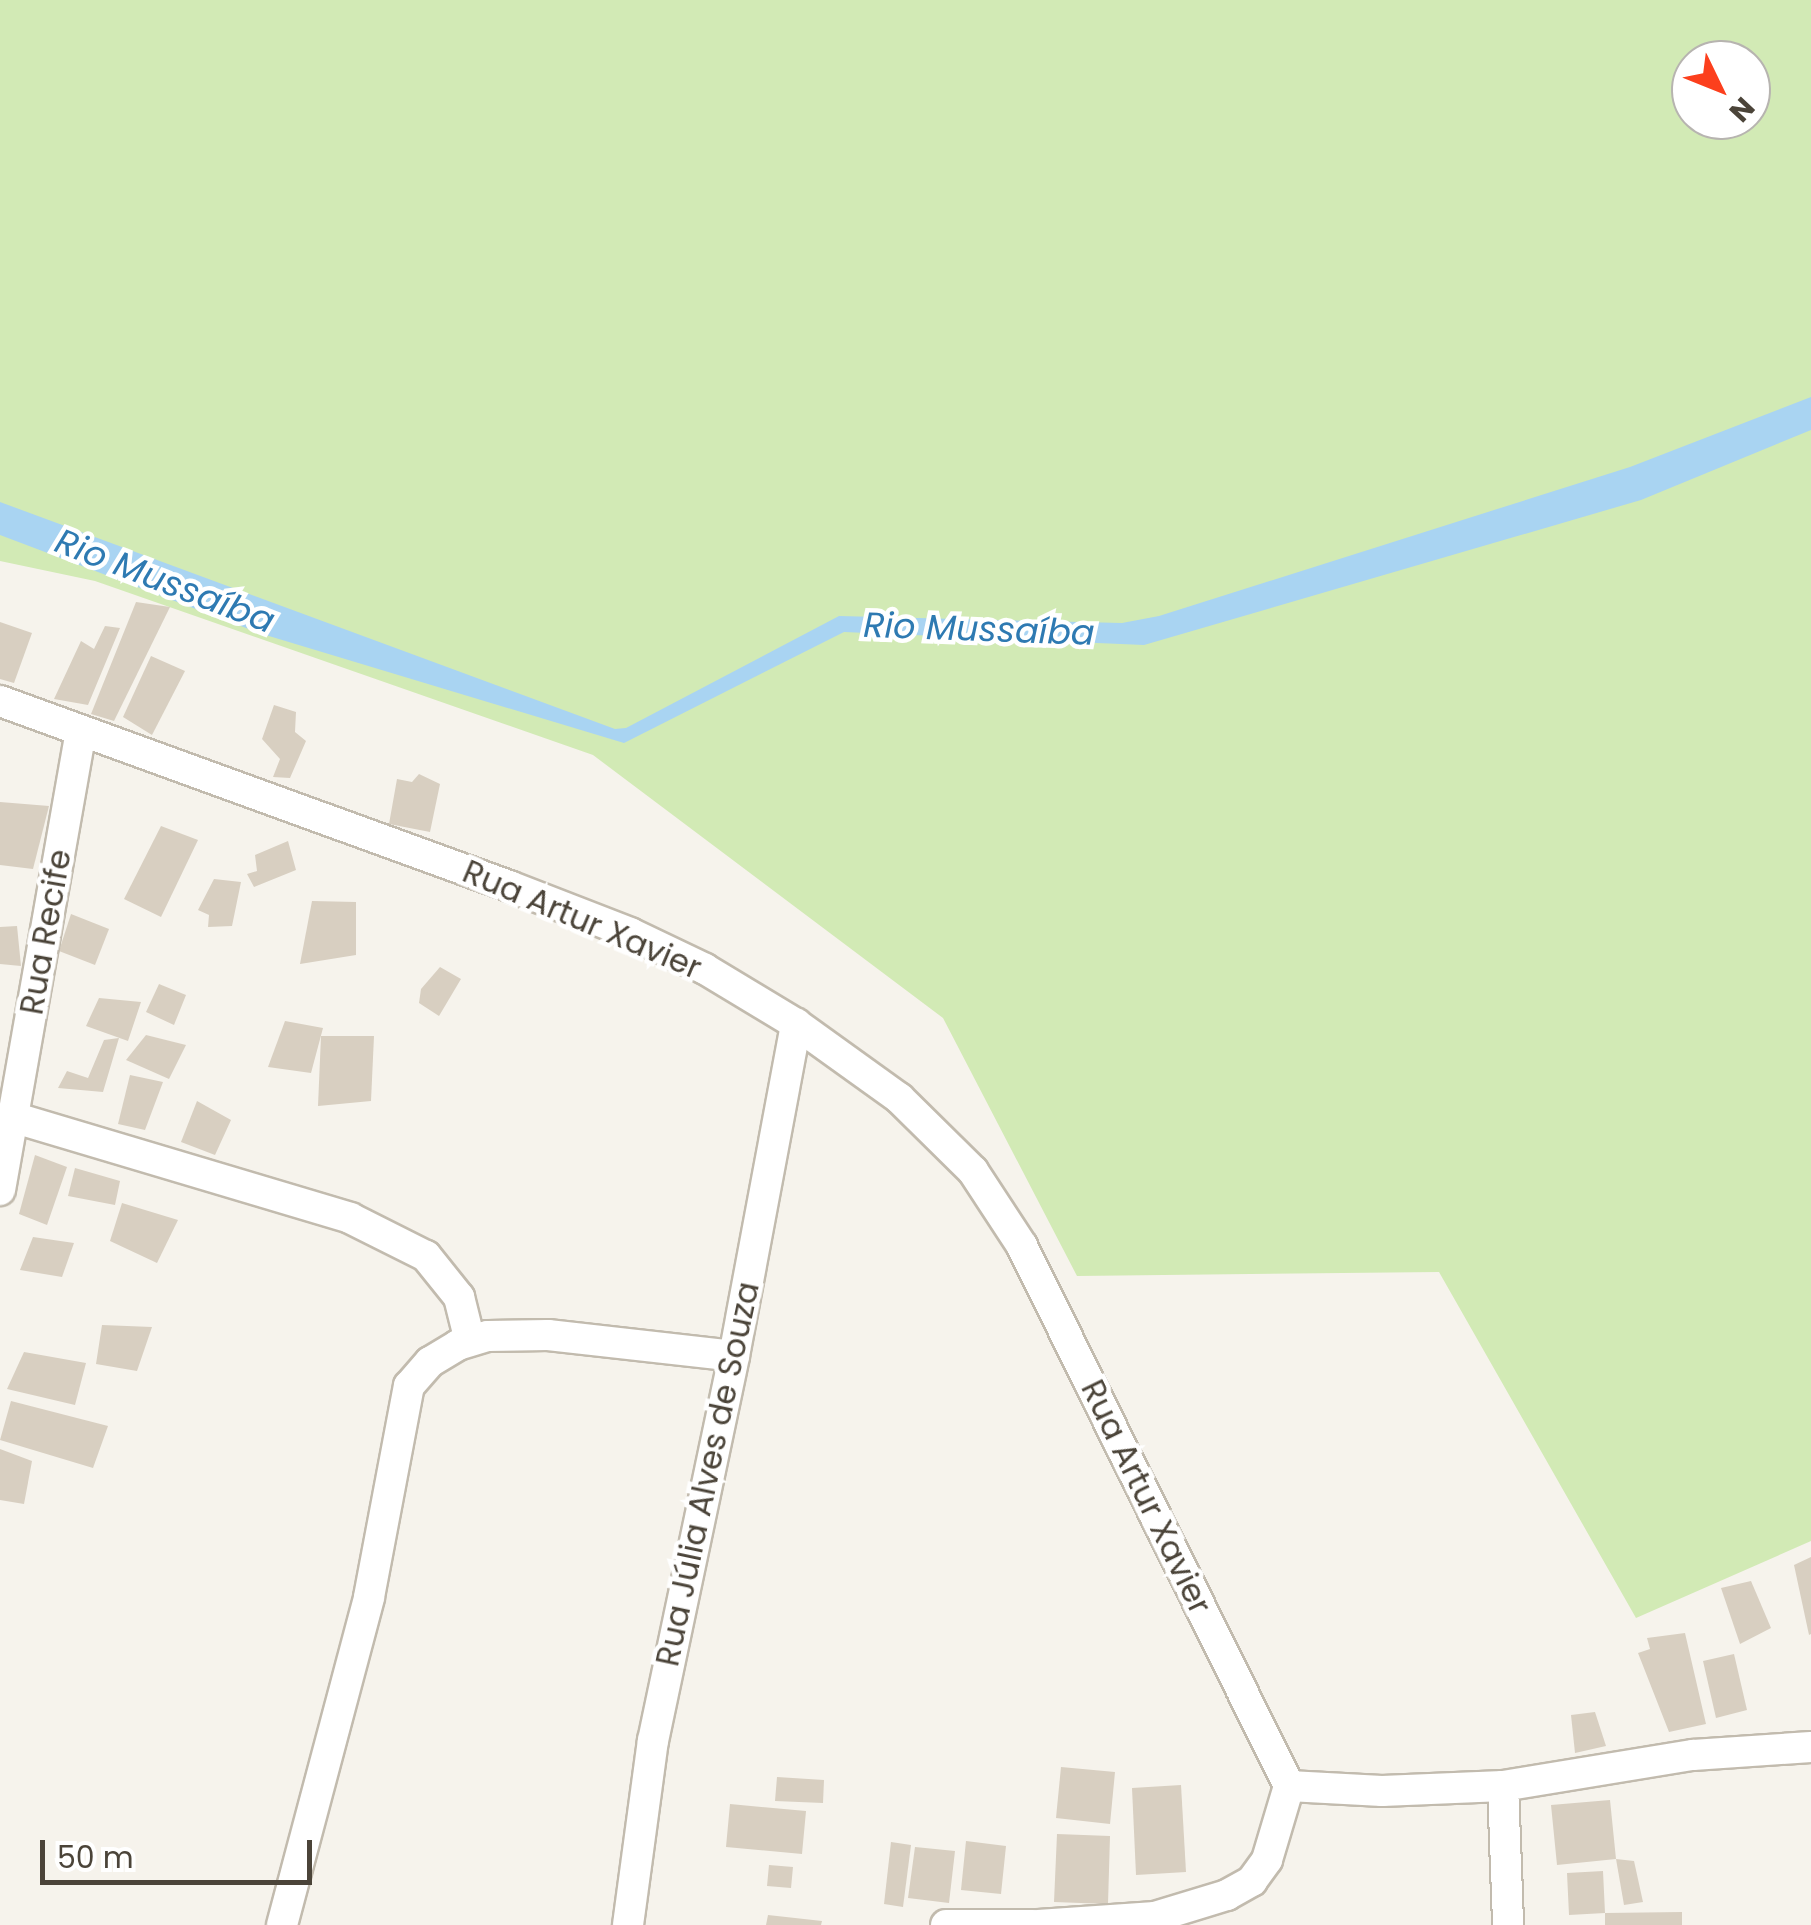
<!DOCTYPE html>
<html>
<head>
<meta charset="utf-8">
<style>
	body { margin:0 }
	#map { position:relative; width:1811px; height:1925px; overflow:hidden; background:#f6f3ec; font-family:Poppins,sans-serif }
	div>[style] { position:absolute }
	.green>* { inset:0; background:#d2eab5 }
	.water>* { inset:0; background:#a9d4f2 }
	.building>* { inset:0; background:#d8cfc1 }
	.roads { filter:drop-shadow(2px 0 #c2bbae) drop-shadow(-2px 0 #c2bbae) drop-shadow(0 2px #c2bbae) drop-shadow(0 -2px #c2bbae) }
	.minor>* { height:30px; margin:-15px; padding:0 15px; transform-origin:15px; border-radius:15px; background:#fff }
	span { translate:-50% -50%; white-space:nowrap; text-align:center; line-height:1.15; -webkit-text-stroke:9px #fff; paint-order:stroke }
	.street-label { font-size:32px; color:#4b4439 }
	.water-label { font-size:35px; color:#2e7ab2; font-style:italic }
	.north { position:absolute; left:1671px; top:40px; width:100px; height:100px; box-sizing:border-box; background:#fff; border:2px solid #b7b4b0; border-radius:50%; rotate:133deg; font-size:28px; font-weight:700; line-height:40px; text-align:center; color:#4b4439 }
	.north::after { content:''; display:block; margin:auto; width:35px; height:45px; background:#fc3f1d; clip-path:polygon(50% 0,100% 100%,50% 72%,0 100%) }
	.scale { position:absolute; left:40px; top:1840px; width:272px; height:45px; box-sizing:border-box; border:5px solid #4b4439; border-top:0; padding-left:12px; font-size:30px; line-height:35px; white-space:nowrap; color:#4b4439; -webkit-text-stroke:8px #fff; paint-order:stroke }
</style>
</head>
<body>
<div id="map">
	<div class="green">
		<i style="clip-path:polygon(evenodd,0 0,1811px 0,1811px 1541px,1636px 1618px,1439px 1272px,1077px 1276px,943px 1018px,593px 755px,95px 581px,0 561px,0 0,1691px 60px,1751px 60px,1751px 120px,1691px 120px,1691px 60px)"></i>
	</div>
	<div class="water">
		<i style="clip-path:polygon(1811px 397px,1811px 430px,1641px 500px,1144px 645px,844px 632px,624px 743px,259px 633px,0 535px,0 502px,615px 729px,626px 728px,839px 616px,1122px 623px,1159px 616px,1630px 467px)"></i>
	</div>
	<div class="building">
		<i style="clip-path:polygon(136px 602px,170px 607px,114px 721px,91px 714px)"></i>
		<i style="clip-path:polygon(0 622px,32px 633px,14px 683px,0 679px)"></i>
		<i style="clip-path:polygon(105px 626px,120px 628px,88px 705px,54px 699px,81px 641px,94px 649px)"></i>
		<i style="clip-path:polygon(151px 656px,185px 671px,152px 735px,123px 717px)"></i>
		<i style="clip-path:polygon(274px 705px,296px 712px,295px 732px,306px 741px,290px 778px,273px 777px,280px 759px,262px 739px)"></i>
		<i style="clip-path:polygon(419px 774px,440px 784px,430px 832px,389px 824px,397px 779px,412px 782px)"></i>
		<i style="clip-path:polygon(0 802px,49px 806px,33px 869px,0 865px)"></i>
		<i style="clip-path:polygon(161px 826px,198px 840px,161px 917px,124px 899px)"></i>
		<i style="clip-path:polygon(288px 841px,296px 870px,254px 887px,247px 874px,257px 871px,255px 855px)"></i>
		<i style="clip-path:polygon(214px 879px,241px 882px,232px 926px,208px 927px,209px 915px,198px 910px)"></i>
		<i style="clip-path:polygon(312px 901px,356px 902px,356px 955px,300px 964px)"></i>
		<i style="clip-path:polygon(71px 914px,109px 929px,95px 965px,59px 951px)"></i>
		<i style="clip-path:polygon(17px 926px,21px 966px,0 964px,0 927px)"></i>
		<i style="clip-path:polygon(440px 967px,461px 979px,439px 1016px,419px 1003px,421px 989px)"></i>
		<i style="clip-path:polygon(159px 984px,186px 995px,174px 1025px,146px 1012px)"></i>
		<i style="clip-path:polygon(99px 998px,141px 1002px,128px 1041px,86px 1026px)"></i>
		<i style="clip-path:polygon(285px 1021px,323px 1028px,311px 1073px,268px 1067px)"></i>
		<i style="clip-path:polygon(146px 1035px,186px 1045px,169px 1079px,126px 1060px)"></i>
		<i style="clip-path:polygon(321px 1036px,374px 1036px,371px 1101px,318px 1106px)"></i>
		<i style="clip-path:polygon(119px 1038px,103px 1092px,58px 1088px,67px 1071px,88px 1078px,104px 1040px)"></i>
		<i style="clip-path:polygon(130px 1075px,163px 1082px,145px 1130px,118px 1124px)"></i>
		<i style="clip-path:polygon(197px 1101px,231px 1120px,215px 1155px,181px 1142px)"></i>
		<i style="clip-path:polygon(35px 1155px,67px 1167px,47px 1225px,19px 1214px)"></i>
		<i style="clip-path:polygon(75px 1168px,120px 1181px,115px 1205px,68px 1196px)"></i>
		<i style="clip-path:polygon(122px 1203px,178px 1220px,157px 1263px,110px 1241px)"></i>
		<i style="clip-path:polygon(33px 1237px,74px 1243px,62px 1277px,20px 1270px)"></i>
		<i style="clip-path:polygon(102px 1325px,152px 1327px,137px 1371px,96px 1364px)"></i>
		<i style="clip-path:polygon(24px 1352px,86px 1363px,75px 1405px,7px 1389px)"></i>
		<i style="clip-path:polygon(11px 1401px,108px 1426px,93px 1468px,0 1440px)"></i>
		<i style="clip-path:polygon(0 1449px,32px 1461px,24px 1504px,0 1500px)"></i>
		<i style="clip-path:polygon(1811px 1557px,1811px 1634px,1809px 1635px,1794px 1565px)"></i>
		<i style="clip-path:polygon(1751px 1581px,1771px 1628px,1740px 1644px,1721px 1588px)"></i>
		<i style="clip-path:polygon(1685px 1633px,1706px 1724px,1669px 1732px,1638px 1653px,1650px 1649px,1647px 1638px)"></i>
		<i style="clip-path:polygon(1734px 1654px,1747px 1710px,1716px 1718px,1703px 1661px)"></i>
		<i style="clip-path:polygon(1595px 1712px,1606px 1746px,1575px 1753px,1571px 1715px)"></i>
		<i style="clip-path:polygon(1061px 1767px,1115px 1772px,1110px 1824px,1056px 1818px)"></i>
		<i style="clip-path:polygon(777px 1777px,824px 1780px,823px 1803px,775px 1801px)"></i>
		<i style="clip-path:polygon(1181px 1785px,1186px 1872px,1136px 1875px,1132px 1788px)"></i>
		<i style="clip-path:polygon(1610px 1800px,1616px 1859px,1557px 1865px,1551px 1805px)"></i>
		<i style="clip-path:polygon(730px 1804px,806px 1811px,802px 1854px,726px 1847px)"></i>
		<i style="clip-path:polygon(1057px 1834px,1110px 1836px,1108px 1904px,1054px 1902px)"></i>
		<i style="clip-path:polygon(966px 1841px,1006px 1846px,1001px 1894px,961px 1890px)"></i>
		<i style="clip-path:polygon(891px 1842px,911px 1845px,903px 1907px,884px 1904px)"></i>
		<i style="clip-path:polygon(915px 1847px,955px 1851px,949px 1903px,908px 1898px)"></i>
		<i style="clip-path:polygon(1616px 1859px,1634px 1861px,1643px 1902px,1624px 1905px)"></i>
		<i style="clip-path:polygon(769px 1865px,793px 1867px,791px 1888px,767px 1886px)"></i>
		<i style="clip-path:polygon(1603px 1871px,1605px 1913px,1682px 1912px,1682px 1925px,1605px 1925px,1605px 1913px,1569px 1915px,1567px 1873px)"></i>
		<i style="clip-path:polygon(768px 1915px,822px 1921px,821px 1925px,766px 1925px)"></i>
	</div>
	<div class="roads">
		<div class="minor">
			<i style="left:0;top:701px;width:542px;rotate:19.97deg"></i>
			<i style="left:509px;top:886px;width:130px;rotate:21.2deg"></i>
			<i style="left:630px;top:933px;width:83px;rotate:25.6deg"></i>
			<i style="left:705px;top:969px;width:106px;rotate:31.1deg"></i>
			<i style="left:796px;top:1024px;width:127px;rotate:35.7deg"></i>
			<i style="left:899px;top:1098px;width:104px;rotate:44.6deg"></i>
			<i style="left:973px;top:1171px;width:90px;rotate:56.8deg"></i>
			<i style="left:1022px;top:1246px;width:602px;rotate:63.69deg"></i>
			<i style="left:1289px;top:1786px;width:77px;rotate:106.6deg"></i>
			<i style="left:1267px;top:1860px;width:26px;rotate:126deg"></i>
			<i style="left:1252px;top:1881px;width:29px;rotate:151deg"></i>
			<i style="left:1227px;top:1895px;width:75px;rotate:163deg"></i>
			<i style="left:1155px;top:1917px;width:117px;rotate:176.1deg"></i>
			<i style="left:12px;top:1117px;width:353px;rotate:16.6deg"></i>
			<i style="left:350px;top:1218px;width:85px;rotate:26.6deg"></i>
			<i style="left:426px;top:1256px;width:53px;rotate:51.2deg"></i>
			<i style="left:459px;top:1297px;width:45px;rotate:76deg"></i>
			<i style="left:0;top:1190px;width:465px;rotate:-80deg"></i>
			<i style="left:1289px;top:1786px;width:93px;rotate:3.1deg"></i>
			<i style="left:1382px;top:1791px;width:121px;rotate:-2.4deg"></i>
			<i style="left:1503px;top:1786px;width:193px;rotate:-9.3deg"></i>
			<i style="left:1693px;top:1755px;width:118px;rotate:-3.9deg"></i>
			<i style="left:1503px;top:1786px;width:139px;rotate:87.9deg"></i>
			<i style="left:282px;top:1925px;width:339px;rotate:-75.1deg"></i>
			<i style="left:369px;top:1597px;width:215px;rotate:-79.3deg"></i>
			<i style="left:409px;top:1386px;width:32px;rotate:-49deg"></i>
			<i style="left:430px;top:1362px;width:33px;rotate:-31deg"></i>
			<i style="left:458px;top:1345px;width:31px;rotate:-17deg"></i>
			<i style="left:488px;top:1336px;width:60px;rotate:-1deg"></i>
			<i style="left:548px;top:1335px;width:187px;rotate:6.4deg"></i>
			<i style="left:628px;top:1925px;width:186px;rotate:-82.3deg"></i>
			<i style="left:653px;top:1741px;width:393px;rotate:-78.1deg"></i>
			<i style="left:734px;top:1356px;width:338px;rotate:-79.4deg"></i>
			<i style="left:946px;top:1925px;width:87px"></i>
		</div>
	</div>
	<div class="street-label">
		<span style="left:582px;top:920px;rotate:23deg">Rua Artur Xavier</span>
		<span style="left:46px;top:932px;rotate:-80deg">Rua Recife</span>
		<span style="left:708px;top:1474px;rotate:-78deg">Rua Júlia Alves de Souza</span>
		<span style="left:1146px;top:1497px;rotate:64deg">Rua Artur Xavier</span>
	</div>
	<div class="water-label">
		<span style="left:165px;top:581px;rotate:21deg">Rio Mussaíba</span>
		<span style="left:979px;top:629px;rotate:2deg">Rio Mussaíba</span>
	</div>
	<div class="north">N</div>
	<div class="scale">50 m</div>
</div>
</body>
</html>
